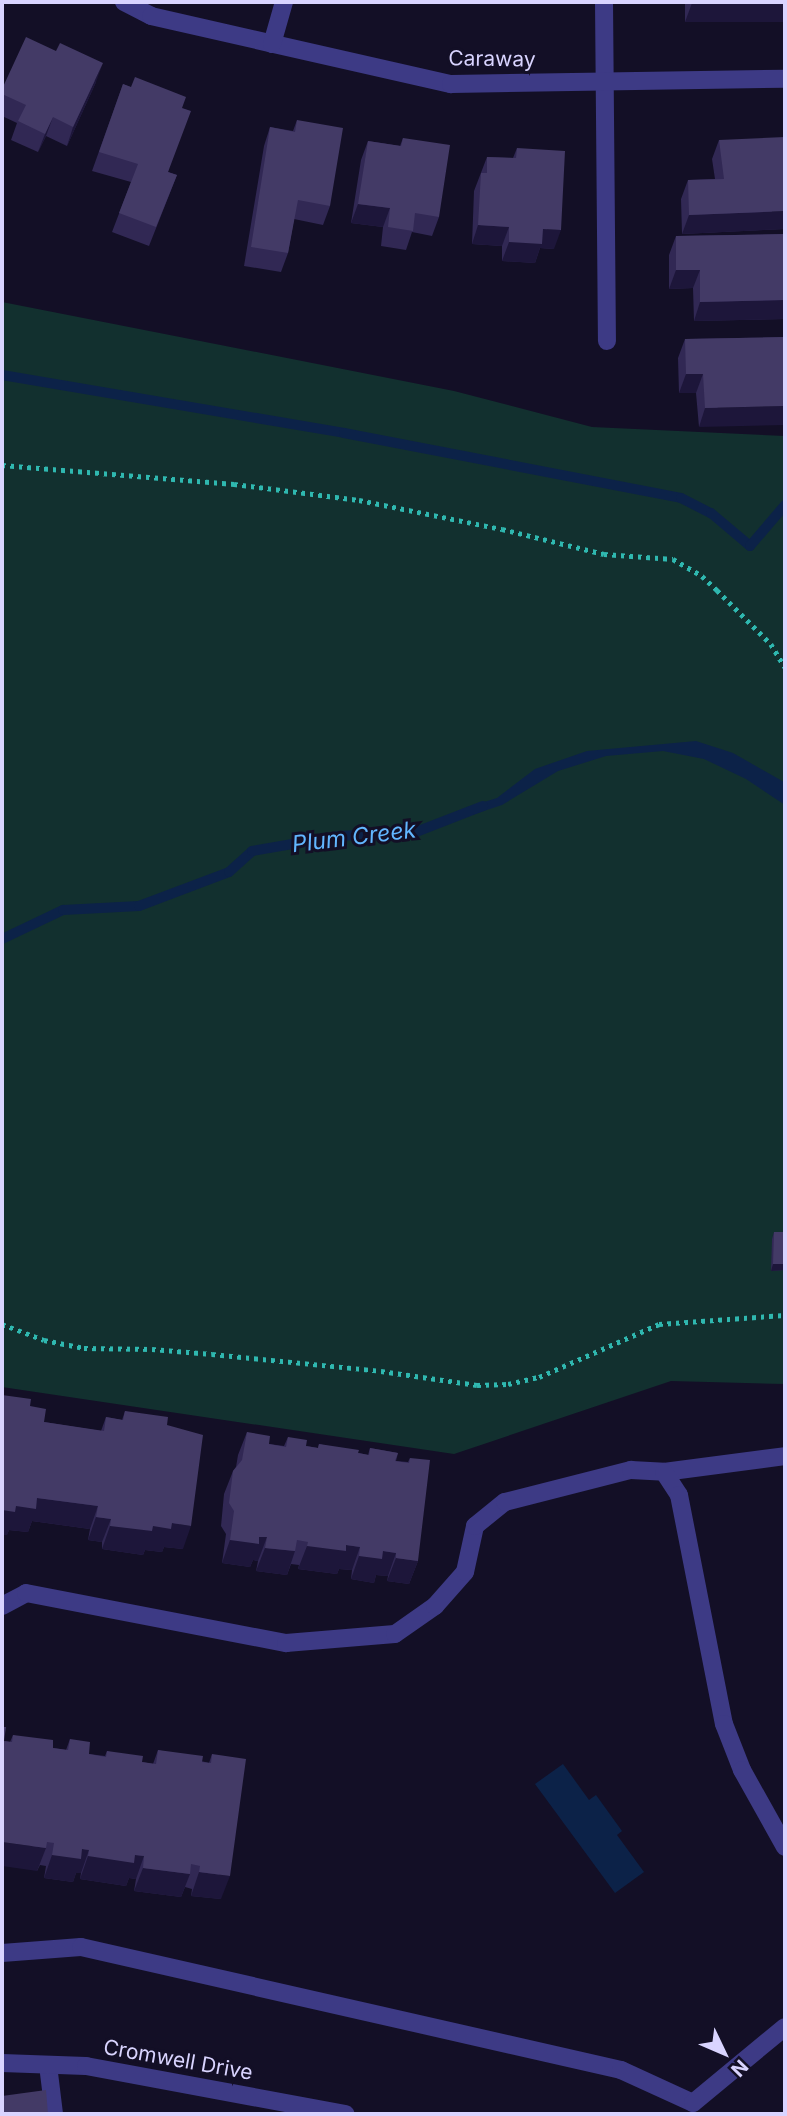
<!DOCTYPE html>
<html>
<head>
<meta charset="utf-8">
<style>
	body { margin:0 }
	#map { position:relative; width:787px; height:2116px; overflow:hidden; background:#130f26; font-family:Inter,sans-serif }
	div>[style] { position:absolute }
	.green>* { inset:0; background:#12302f }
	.water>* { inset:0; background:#0c2248 }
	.stream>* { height:10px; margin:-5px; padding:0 5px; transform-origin:5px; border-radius:5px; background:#0c2248 }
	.path>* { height:4.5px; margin-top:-2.25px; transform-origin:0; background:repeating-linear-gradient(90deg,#2fb8b0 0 3.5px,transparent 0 8.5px) }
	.lane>* { height:18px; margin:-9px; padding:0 9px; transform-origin:9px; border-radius:9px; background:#3d3a85 }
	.street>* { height:18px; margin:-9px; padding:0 9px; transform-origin:9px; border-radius:9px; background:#3d3a85 }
	.wall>* { inset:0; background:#312854 }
	.shaded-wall>* { inset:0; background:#1d163a }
	.building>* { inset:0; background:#433a66 }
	span { translate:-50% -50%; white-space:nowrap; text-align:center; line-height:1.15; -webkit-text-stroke:6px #130f26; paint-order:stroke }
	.street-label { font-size:21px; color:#d9d4ff }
	.water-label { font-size:23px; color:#62b6ff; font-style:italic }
	.frame { position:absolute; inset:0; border:4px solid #d9d4ff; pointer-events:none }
	.north { position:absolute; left:689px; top:2018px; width:70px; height:70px; -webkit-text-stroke:5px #130f26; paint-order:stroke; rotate:134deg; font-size:19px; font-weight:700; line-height:28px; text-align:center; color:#d9d4ff }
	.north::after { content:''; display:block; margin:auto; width:24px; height:32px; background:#d9d4ff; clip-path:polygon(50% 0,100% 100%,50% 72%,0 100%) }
</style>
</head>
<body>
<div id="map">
	<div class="green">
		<i style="clip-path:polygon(2px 302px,454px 391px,592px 427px,785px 436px,785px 1384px,671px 1381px,454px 1454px,2px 1387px)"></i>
	</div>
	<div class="water">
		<i style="clip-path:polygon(696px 741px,733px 753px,784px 782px,785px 805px,746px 779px,704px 759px,663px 751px,606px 756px,558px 771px,502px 805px,472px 815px,468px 807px,497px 798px,535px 769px,587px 751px)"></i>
		<i style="clip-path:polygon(563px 1764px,589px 1800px,596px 1795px,622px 1831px,617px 1835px,644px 1872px,615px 1893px,535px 1784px)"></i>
	</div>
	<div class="stream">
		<i style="left:2px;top:375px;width:347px;rotate:9.6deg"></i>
		<i style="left:344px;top:433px;width:343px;rotate:10.9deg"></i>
		<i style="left:681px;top:498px;width:34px;rotate:27deg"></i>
		<i style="left:711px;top:513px;width:51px;rotate:40.2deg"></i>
		<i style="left:750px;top:546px;width:54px;rotate:-49.5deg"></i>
		<i style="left:2px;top:939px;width:68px;rotate:-25.4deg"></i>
		<i style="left:63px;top:910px;width:76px;rotate:-3deg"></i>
		<i style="left:139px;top:906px;width:96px;rotate:-20.7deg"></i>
		<i style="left:229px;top:872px;width:31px;rotate:-42deg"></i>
		<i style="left:252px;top:851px;width:88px;rotate:-9.8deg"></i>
		<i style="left:339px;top:836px;width:77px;rotate:-3deg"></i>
		<i style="left:416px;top:832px;width:72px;rotate:-21.2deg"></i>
	</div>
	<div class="path">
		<i style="left:2px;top:465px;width:233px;rotate:4.7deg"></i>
		<i style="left:234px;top:484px;width:126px;rotate:7.3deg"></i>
		<i style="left:359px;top:500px;width:146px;rotate:11.5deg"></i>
		<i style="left:502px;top:529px;width:105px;rotate:13.8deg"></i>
		<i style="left:604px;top:554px;width:69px;rotate:4.1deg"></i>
		<i style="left:673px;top:559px;width:34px;rotate:30deg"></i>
		<i style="left:702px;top:576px;width:21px;rotate:43deg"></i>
		<i style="left:717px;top:590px;width:76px;rotate:45deg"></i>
		<i style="left:771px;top:644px;width:27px;rotate:59deg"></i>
		<i style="left:2px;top:1324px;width:45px;rotate:20.9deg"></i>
		<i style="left:44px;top:1340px;width:41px;rotate:11.3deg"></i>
		<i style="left:84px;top:1348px;width:68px;rotate:0.8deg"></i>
		<i style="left:152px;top:1349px;width:60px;rotate:4.8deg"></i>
		<i style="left:212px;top:1354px;width:170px;rotate:5.7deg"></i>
		<i style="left:381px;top:1371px;width:97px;rotate:8.3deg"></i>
		<i style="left:477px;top:1385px;width:31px;rotate:-2deg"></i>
		<i style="left:508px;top:1384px;width:32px;rotate:-13deg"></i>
		<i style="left:539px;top:1377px;width:131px;rotate:-23.8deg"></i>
		<i style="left:659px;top:1324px;width:126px;rotate:-4.1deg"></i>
	</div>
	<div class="lane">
		<i style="left:604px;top:2px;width:339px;rotate:89.5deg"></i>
		<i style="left:664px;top:1472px;width:122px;rotate:-7.5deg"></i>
		<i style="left:2px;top:1606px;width:27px;rotate:-28deg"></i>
		<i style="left:26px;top:1593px;width:265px;rotate:10.9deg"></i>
		<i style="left:286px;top:1643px;width:109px;rotate:-4.7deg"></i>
		<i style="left:395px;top:1634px;width:49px;rotate:-35deg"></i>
		<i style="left:435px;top:1606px;width:45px;rotate:-48.6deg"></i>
		<i style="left:465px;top:1572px;width:47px;rotate:-77.7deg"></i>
		<i style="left:475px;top:1526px;width:38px;rotate:-39deg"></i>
		<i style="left:505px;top:1502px;width:130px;rotate:-14.3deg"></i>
		<i style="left:631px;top:1470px;width:33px;rotate:3deg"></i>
		<i style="left:664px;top:1472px;width:27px;rotate:57deg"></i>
		<i style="left:679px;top:1495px;width:233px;rotate:78.9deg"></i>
		<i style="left:724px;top:1724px;width:49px;rotate:68.6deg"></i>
		<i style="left:742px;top:1770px;width:88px;rotate:60.8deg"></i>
		<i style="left:2px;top:1953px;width:79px;rotate:-4.3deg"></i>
		<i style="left:81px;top:1947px;width:554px;rotate:12.83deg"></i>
		<i style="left:621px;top:2070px;width:79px;rotate:24.6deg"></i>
		<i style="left:48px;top:2065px;width:49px;rotate:83deg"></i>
		<i style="left:693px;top:2103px;width:119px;rotate:-39.6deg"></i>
	</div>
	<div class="street">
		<i style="left:124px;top:2px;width:30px;rotate:27deg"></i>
		<i style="left:151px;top:16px;width:308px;rotate:12.8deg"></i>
		<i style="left:451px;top:84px;width:334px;rotate:-0.9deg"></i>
		<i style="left:272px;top:44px;width:44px;rotate:-74.1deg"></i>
		<i style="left:2px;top:2063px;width:84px;rotate:2deg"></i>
		<i style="left:86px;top:2066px;width:264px;rotate:10.5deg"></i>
	</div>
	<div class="wall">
		<i style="clip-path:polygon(685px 2px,785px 2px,785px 22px,685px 22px)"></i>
		<i style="clip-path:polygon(56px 51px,96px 82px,67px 146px,46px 136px,38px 152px,11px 140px,17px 123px,2px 116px,2px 89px)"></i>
		<i style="clip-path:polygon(123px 84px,182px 108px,168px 172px,177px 175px,149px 246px,112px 232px,131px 182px,92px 171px)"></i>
		<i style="clip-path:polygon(297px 120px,330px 206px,323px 225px,294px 219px,288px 253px,281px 272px,244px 266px,264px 146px,270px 127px,293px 131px)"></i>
		<i style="clip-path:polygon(403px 138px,439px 217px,432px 236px,412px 232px,406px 250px,381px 246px,383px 227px,351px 223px,361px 160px,368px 141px,400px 146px)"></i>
		<i style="clip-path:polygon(719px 140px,785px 229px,682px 234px,681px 199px,688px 180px,715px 179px,712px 159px)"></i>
		<i style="clip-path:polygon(517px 148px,554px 249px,540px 248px,535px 263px,502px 261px,502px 246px,472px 244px,474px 191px,487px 157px,513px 158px)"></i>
		<i style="clip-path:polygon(785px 234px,785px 319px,694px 321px,693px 288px,669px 289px,669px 255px,676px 236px)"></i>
		<i style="clip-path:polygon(785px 337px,699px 427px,696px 393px,679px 393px,678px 358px,685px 339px)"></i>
		<i style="clip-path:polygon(774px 1232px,785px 1232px,785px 1270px,771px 1271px,772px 1239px)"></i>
		<i style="clip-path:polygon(30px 1406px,44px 1422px,101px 1431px,106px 1417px,122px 1420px,125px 1411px,167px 1425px,183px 1549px,164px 1547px,162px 1552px,145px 1550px,143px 1555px,102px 1549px,102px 1542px,88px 1540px,90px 1529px,32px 1521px,28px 1532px,9px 1530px,7px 1535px)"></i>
		<i style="clip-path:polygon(247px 1432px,269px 1444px,284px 1446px,288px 1437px,306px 1446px,318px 1448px,319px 1444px,368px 1455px,370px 1448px,398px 1453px,396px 1461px,408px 1462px,410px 1458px,418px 1561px,409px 1584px,387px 1581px,388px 1576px,376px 1575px,374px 1583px,351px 1579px,352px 1570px,339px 1569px,337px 1574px,298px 1569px,299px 1565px,291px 1564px,287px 1575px,256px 1571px,258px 1561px,253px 1560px,250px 1567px,222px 1563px,226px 1534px,221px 1526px,224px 1494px,233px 1471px,236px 1467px,238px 1455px)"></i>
		<i style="clip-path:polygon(13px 1735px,53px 1748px,66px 1750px,70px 1739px,89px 1754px,105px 1756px,107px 1751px,142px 1762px,153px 1764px,158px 1750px,209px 1763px,212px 1754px,221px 1899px,191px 1896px,192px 1889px,185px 1887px,181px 1897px,134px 1891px,136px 1879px,129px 1878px,126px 1886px,80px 1879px,81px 1873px,76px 1873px,73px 1882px,44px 1878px,46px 1866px,40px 1865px,37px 1871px,4px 1741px,10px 1742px)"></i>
	</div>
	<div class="shaded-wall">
		<i style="clip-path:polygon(692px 3px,785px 3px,785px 22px,685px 22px)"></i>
		<i style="clip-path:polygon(103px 63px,96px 82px,67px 146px,73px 127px)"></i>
		<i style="clip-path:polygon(53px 117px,46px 136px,38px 152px,45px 134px)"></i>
		<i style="clip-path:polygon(358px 204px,390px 208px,383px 227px,351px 223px)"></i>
		<i style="clip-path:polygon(785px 211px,785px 229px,682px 234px,689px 215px)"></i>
		<i style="clip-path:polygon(478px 225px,509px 227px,502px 246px,472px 244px)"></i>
		<i style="clip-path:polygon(543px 229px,561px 230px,554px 249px,540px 248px,535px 263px,502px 261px,509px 242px)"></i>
		<i style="clip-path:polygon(676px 270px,700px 270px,693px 288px,669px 289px)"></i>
		<i style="clip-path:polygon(785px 300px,785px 319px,694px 321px,700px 302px)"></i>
		<i style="clip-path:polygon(686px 374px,703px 374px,696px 393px,679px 393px)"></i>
		<i style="clip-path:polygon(785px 406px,785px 425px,699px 427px,705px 408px)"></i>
		<i style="clip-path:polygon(773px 1264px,785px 1264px,785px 1270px,771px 1271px)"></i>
		<i style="clip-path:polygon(37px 1498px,98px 1506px,90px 1529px,32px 1521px,28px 1532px,9px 1530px,7px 1535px,2px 1535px,2px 1510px,16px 1506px)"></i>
		<i style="clip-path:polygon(96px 1517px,111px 1519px,102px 1542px,88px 1540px)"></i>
		<i style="clip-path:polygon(172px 1523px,191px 1526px,183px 1549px,164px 1547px,162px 1552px,145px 1550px,143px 1555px,102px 1549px,110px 1526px,153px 1526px)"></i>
		<i style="clip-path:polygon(259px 1537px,267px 1537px,258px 1561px,253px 1560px,250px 1567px,222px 1563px,230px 1540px)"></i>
		<i style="clip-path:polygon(346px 1545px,360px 1547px,352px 1570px,339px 1569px,337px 1574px,298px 1569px,307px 1546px)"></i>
		<i style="clip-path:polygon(265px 1548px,295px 1551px,287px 1575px,256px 1571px)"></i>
		<i style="clip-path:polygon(383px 1551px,396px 1553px,388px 1576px,376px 1575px,374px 1583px,351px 1579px,359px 1556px)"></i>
		<i style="clip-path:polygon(396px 1558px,418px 1561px,409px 1584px,387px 1581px)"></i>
		<i style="clip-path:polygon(2px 1842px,46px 1848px,37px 1871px,2px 1866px)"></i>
		<i style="clip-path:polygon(82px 1849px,89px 1850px,81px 1873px,76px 1873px,73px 1882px,44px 1878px,52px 1855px)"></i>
		<i style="clip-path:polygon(135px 1855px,144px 1856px,136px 1879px,129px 1878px,126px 1886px,80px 1879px,88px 1856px)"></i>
		<i style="clip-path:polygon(143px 1868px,190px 1874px,181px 1897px,134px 1891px)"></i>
		<i style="clip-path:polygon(199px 1872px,230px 1876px,221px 1899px,191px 1896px)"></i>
	</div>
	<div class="building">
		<i style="clip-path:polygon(692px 2px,785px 2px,785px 3px,692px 3px)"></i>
		<i style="clip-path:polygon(26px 37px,56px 51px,60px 43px,103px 63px,73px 127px,53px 117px,45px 134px,18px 121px,26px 105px,2px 94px,2px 89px)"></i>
		<i style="clip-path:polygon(135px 77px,186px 97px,182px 108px,191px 111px,168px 172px,177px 175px,156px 227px,119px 213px,138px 164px,99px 152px,123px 84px,131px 87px)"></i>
		<i style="clip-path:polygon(297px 120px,343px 128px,330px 206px,298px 200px,288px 253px,251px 247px,270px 127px,295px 132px)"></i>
		<i style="clip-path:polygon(785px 137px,785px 211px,689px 215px,688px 180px,724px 179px,719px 140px)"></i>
		<i style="clip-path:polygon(403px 138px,450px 145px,439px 217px,415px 213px,413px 231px,388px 227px,390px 208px,358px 204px,368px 141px,401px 146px)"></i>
		<i style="clip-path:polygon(517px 148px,565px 151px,561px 230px,543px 229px,542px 244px,509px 242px,509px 227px,478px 225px,481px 173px,487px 173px,487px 157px,516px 158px)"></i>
		<i style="clip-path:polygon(785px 234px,785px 300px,700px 302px,700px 270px,676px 270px,676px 236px)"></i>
		<i style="clip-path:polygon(785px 337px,785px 406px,705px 408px,703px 374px,686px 374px,685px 339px)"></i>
		<i style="clip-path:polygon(774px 1232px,785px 1232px,785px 1264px,773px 1264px)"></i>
		<i style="clip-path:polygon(2px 1395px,31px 1399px,30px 1406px,46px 1409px,44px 1422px,104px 1431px,106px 1417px,123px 1420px,125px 1411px,168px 1417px,167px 1425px,203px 1435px,191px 1526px,172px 1523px,171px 1529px,153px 1526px,152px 1531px,110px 1526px,111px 1519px,96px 1517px,98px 1506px,37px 1498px,36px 1509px,16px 1506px,15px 1512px,2px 1510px)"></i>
		<i style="clip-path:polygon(247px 1432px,270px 1436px,269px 1444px,286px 1447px,288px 1437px,307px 1440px,306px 1446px,318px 1448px,319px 1444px,359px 1450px,358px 1453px,369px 1455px,370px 1448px,398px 1453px,395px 1461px,409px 1463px,410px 1458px,430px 1460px,418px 1561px,396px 1558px,396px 1553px,383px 1551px,382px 1559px,359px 1556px,360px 1547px,346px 1545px,346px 1551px,307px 1546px,308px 1542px,297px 1540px,295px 1551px,265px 1548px,267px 1537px,259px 1537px,259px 1544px,230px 1540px,234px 1511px,229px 1503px,233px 1471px,242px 1460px)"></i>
		<i style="clip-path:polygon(2px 1727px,6px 1727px,4px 1741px,12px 1742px,13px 1735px,53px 1740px,53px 1748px,68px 1750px,70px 1739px,90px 1742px,89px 1754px,106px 1757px,107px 1751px,143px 1756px,142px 1762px,156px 1764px,158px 1750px,203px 1756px,202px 1762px,211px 1763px,212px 1754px,246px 1759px,230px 1876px,199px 1872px,200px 1866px,191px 1864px,190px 1874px,143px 1868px,144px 1856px,135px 1855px,134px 1863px,88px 1856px,89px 1850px,82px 1849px,81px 1859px,52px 1855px,54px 1843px,47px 1842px,46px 1848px,2px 1842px)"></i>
		<i style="clip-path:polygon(46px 2090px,48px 2114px,2px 2114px,2px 2096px)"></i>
	</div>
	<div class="street-label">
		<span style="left:492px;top:59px;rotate:1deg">Caraway</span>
		<span style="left:178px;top:2060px;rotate:10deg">Cromwell Drive</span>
	</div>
	<div class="water-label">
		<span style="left:354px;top:837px;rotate:-7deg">Plum Creek</span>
	</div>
	<div class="frame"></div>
	<div class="north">N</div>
</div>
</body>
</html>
